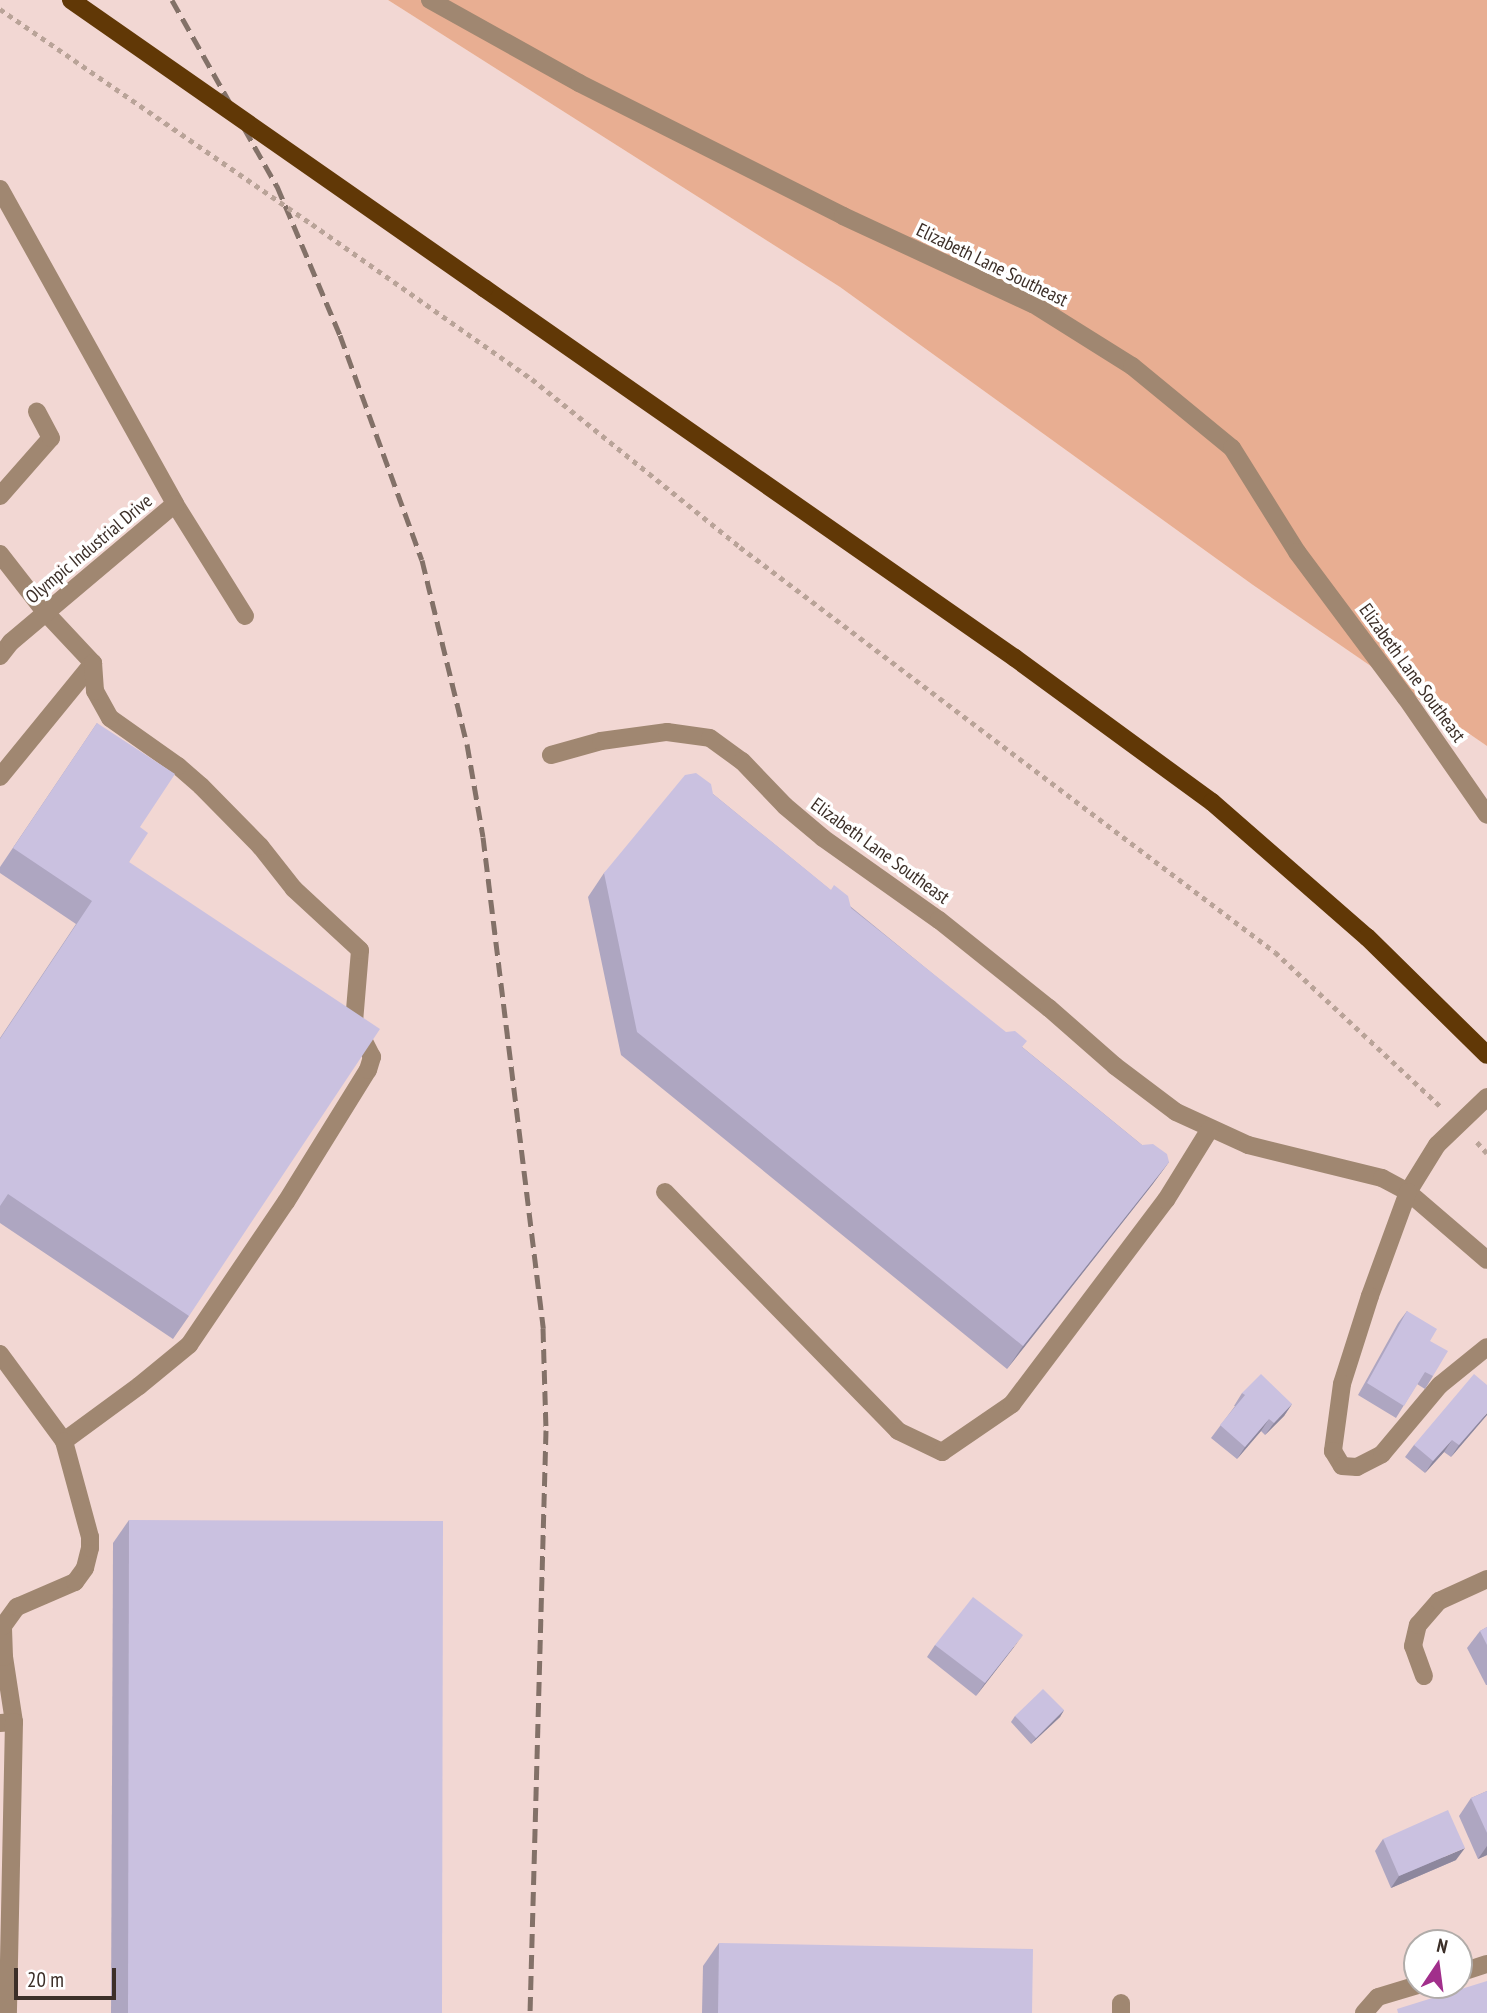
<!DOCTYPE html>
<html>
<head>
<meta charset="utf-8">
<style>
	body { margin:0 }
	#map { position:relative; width:1487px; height:2013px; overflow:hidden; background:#fde2d5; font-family:"PT Sans Narrow",sans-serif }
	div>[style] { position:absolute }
	.industrial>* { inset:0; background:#f2d7d3 }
	.green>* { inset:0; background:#e8ae92 }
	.path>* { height:4.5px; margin-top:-2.25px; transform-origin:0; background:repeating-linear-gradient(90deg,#b9a398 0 5px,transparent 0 10px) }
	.minor>* { height:18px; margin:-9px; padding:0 9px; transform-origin:9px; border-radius:9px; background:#a08771 }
	.major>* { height:18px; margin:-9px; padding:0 9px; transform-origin:9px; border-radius:9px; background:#613806 }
	.rail>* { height:5px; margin-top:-2.5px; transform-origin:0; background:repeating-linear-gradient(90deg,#837168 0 14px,transparent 0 21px) }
	.path-bridge>* { height:4.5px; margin-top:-2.25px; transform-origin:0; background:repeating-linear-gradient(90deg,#b9a398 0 5px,transparent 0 10px) }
	.major-bridge>* { height:18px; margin:-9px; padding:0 9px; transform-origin:9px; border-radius:9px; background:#613806 }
	.wall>* { inset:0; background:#aea6c1 }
	.shaded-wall>* { inset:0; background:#8d879d }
	.building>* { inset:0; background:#cac1e0 }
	span { translate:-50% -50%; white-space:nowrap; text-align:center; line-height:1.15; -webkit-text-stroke:7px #fff; paint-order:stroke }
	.street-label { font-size:19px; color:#3c2f28 }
	.north { position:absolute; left:1403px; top:1929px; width:70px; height:70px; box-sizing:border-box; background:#fff; border:2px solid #b1aca9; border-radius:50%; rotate:13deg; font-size:19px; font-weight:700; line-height:28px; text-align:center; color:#3c2f28 }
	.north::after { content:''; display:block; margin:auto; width:24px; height:32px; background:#a12f8b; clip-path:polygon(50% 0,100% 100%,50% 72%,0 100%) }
	.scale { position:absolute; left:14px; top:1968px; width:102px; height:32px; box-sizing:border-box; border:4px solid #3c2f28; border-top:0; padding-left:9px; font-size:21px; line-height:24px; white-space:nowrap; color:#3c2f28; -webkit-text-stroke:5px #fff; paint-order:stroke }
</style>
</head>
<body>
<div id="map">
	<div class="industrial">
		<i style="clip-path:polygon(evenodd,0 0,388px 0,840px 287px,1253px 585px,1487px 746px,1487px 2013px,0 2013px,0 0,1417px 1943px,1459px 1943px,1459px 1985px,1417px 1985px,1417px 1943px)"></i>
	</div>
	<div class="green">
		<i style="clip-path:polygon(388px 0,1487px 0,1487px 746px,1253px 585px,840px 287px)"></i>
	</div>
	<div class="path">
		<i style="left:312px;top:224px;width:269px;rotate:35.2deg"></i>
		<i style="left:532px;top:379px;width:267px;rotate:38.9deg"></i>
		<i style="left:740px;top:547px;width:671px;rotate:37.13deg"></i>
		<i style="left:1275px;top:952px;width:227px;rotate:43deg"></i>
		<i style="left:1477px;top:1142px;width:15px;rotate:48deg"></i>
	</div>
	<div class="minor">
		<i style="left:430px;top:0;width:171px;rotate:29.1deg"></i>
		<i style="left:579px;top:83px;width:296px;rotate:26.7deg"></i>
		<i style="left:843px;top:216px;width:209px;rotate:24.9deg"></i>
		<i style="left:1033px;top:304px;width:117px;rotate:32.1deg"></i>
		<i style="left:1132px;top:366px;width:129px;rotate:39.4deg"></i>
		<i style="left:1232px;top:448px;width:123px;rotate:58deg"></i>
		<i style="left:1297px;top:552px;width:182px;rotate:53.3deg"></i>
		<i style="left:1406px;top:698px;width:142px;rotate:55.3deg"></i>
		<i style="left:0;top:189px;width:360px;rotate:60.9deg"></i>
		<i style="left:175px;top:504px;width:132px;rotate:58deg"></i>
		<i style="left:0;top:496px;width:77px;rotate:-48.7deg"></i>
		<i style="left:51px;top:438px;width:30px;rotate:-118deg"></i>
		<i style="left:0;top:554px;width:75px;rotate:52.1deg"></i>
		<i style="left:46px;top:613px;width:69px;rotate:46.8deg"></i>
		<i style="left:93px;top:663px;width:147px;rotate:129.2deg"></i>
		<i style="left:0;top:656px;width:18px;rotate:-52deg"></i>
		<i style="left:11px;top:642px;width:214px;rotate:-40.1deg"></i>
		<i style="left:551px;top:755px;width:52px;rotate:-15.6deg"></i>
		<i style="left:601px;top:741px;width:67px;rotate:-7.8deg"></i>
		<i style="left:667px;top:732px;width:43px;rotate:7.9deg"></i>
		<i style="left:710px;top:738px;width:39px;rotate:36deg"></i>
		<i style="left:742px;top:761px;width:62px;rotate:46.3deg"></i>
		<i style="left:785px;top:806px;width:50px;rotate:40.1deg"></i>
		<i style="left:823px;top:838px;width:142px;rotate:35.3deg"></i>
		<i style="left:939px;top:920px;width:141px;rotate:38.7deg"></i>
		<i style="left:1049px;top:1008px;width:88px;rotate:41.3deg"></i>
		<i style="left:1115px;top:1066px;width:76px;rotate:37deg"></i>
		<i style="left:1176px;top:1112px;width:79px;rotate:24.6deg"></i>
		<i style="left:1248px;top:1145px;width:138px;rotate:13.8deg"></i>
		<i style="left:1382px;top:1178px;width:30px;rotate:28deg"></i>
		<i style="left:1408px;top:1192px;width:104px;rotate:40.7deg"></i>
		<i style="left:1487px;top:1097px;width:69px;rotate:136.2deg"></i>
		<i style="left:1437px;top:1145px;width:55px;rotate:121.7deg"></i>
		<i style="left:1408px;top:1192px;width:111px;rotate:110.1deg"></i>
		<i style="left:1370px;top:1296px;width:92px;rotate:107.7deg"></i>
		<i style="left:1342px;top:1384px;width:68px;rotate:97.7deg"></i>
		<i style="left:1333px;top:1451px;width:17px;rotate:59deg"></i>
		<i style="left:1342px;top:1466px;width:15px;rotate:4deg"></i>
		<i style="left:1357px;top:1467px;width:28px;rotate:-27deg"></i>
		<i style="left:1382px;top:1454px;width:90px;rotate:-50deg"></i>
		<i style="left:1440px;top:1385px;width:60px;rotate:-39deg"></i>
		<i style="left:665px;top:1192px;width:334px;rotate:45.7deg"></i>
		<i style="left:898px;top:1431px;width:49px;rotate:25.5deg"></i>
		<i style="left:942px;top:1452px;width:85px;rotate:-34.4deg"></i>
		<i style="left:1012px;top:1404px;width:256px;rotate:-53deg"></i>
		<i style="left:1166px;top:1200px;width:84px;rotate:-58.2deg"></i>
		<i style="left:0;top:1354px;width:108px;rotate:53.7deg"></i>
		<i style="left:64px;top:1441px;width:93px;rotate:-36.3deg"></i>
		<i style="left:139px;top:1386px;width:65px;rotate:-39.4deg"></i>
		<i style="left:189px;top:1345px;width:173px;rotate:-55.9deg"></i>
		<i style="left:286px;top:1202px;width:155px;rotate:-58.2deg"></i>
		<i style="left:368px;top:1070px;width:14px;rotate:-73deg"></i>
		<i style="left:372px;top:1057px;width:39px;rotate:-117deg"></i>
		<i style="left:354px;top:1022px;width:72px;rotate:-85.2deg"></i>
		<i style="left:360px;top:950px;width:90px;rotate:-137.3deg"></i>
		<i style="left:294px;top:889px;width:55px;rotate:-128.3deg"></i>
		<i style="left:260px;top:846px;width:84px;rotate:-134.5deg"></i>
		<i style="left:201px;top:786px;width:30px;rotate:-139deg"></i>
		<i style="left:178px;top:766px;width:83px;rotate:-144.8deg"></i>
		<i style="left:110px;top:718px;width:31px;rotate:-119deg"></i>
		<i style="left:95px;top:691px;width:28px;rotate:-94deg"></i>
		<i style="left:1424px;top:1676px;width:32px;rotate:-110deg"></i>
		<i style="left:1413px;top:1646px;width:22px;rotate:-77deg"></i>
		<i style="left:1418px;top:1625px;width:32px;rotate:-49deg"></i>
		<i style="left:1439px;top:1601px;width:53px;rotate:-24.6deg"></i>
		<i style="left:14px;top:1722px;width:66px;rotate:-98.7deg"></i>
		<i style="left:4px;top:1657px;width:31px;rotate:-92deg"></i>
		<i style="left:3px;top:1626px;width:24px;rotate:-54deg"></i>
		<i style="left:17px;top:1607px;width:63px;rotate:-23.3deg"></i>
		<i style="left:75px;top:1582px;width:17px;rotate:-54deg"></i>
		<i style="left:85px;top:1568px;width:21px;rotate:-76deg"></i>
		<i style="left:90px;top:1548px;width:11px;rotate:-90deg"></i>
		<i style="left:90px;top:1537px;width:99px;rotate:-105.2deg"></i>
		<i style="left:0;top:1723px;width:14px;rotate:-4deg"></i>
		<i style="left:14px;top:1722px;width:291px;rotate:91.2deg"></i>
		<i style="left:1459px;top:1973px;width:29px;rotate:-18deg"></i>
		<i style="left:1121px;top:2003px;width:10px;rotate:90deg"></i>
		<i style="left:1364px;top:2013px;width:21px;rotate:-49deg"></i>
		<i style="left:1378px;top:1997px;width:42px;rotate:-16.7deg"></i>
	</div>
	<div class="major">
		<i style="left:484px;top:288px;width:647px;rotate:34.87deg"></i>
		<i style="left:1015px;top:658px;width:244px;rotate:36.2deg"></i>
		<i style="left:1212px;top:802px;width:206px;rotate:41.1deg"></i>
		<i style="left:1367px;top:937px;width:168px;rotate:44.5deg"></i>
	</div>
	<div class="rail">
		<i style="left:172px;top:0;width:214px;rotate:60.6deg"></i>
		<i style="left:277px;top:186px;width:162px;rotate:67.1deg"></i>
		<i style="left:340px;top:335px;width:239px;rotate:70deg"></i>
		<i style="left:422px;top:560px;width:189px;rotate:76.3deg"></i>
		<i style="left:467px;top:744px;width:94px;rotate:80.2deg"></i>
		<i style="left:483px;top:837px;width:495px;rotate:83deg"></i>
		<i style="left:543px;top:1328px;width:102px;rotate:88.3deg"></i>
		<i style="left:546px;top:1430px;width:583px;rotate:91.57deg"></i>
	</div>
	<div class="path-bridge">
		<i style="left:0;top:9px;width:379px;rotate:34.6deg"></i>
	</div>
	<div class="major-bridge">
		<i style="left:71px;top:0;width:504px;rotate:34.89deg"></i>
	</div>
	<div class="wall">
		<i style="clip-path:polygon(97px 723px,140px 827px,129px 862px,189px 1316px,173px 1339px,0 1223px,0 1038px,76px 924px,0 873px,0 867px)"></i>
		<i style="clip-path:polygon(713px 794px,1142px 1145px,1169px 1162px,1152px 1185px,1007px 1369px,621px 1055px,588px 897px,604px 873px)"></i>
		<i style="clip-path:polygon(1407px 1311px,1430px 1341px,1433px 1376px,1425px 1389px,1417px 1384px,1396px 1418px,1358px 1395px,1398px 1323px)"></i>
		<i style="clip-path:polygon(1242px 1393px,1292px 1404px,1284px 1416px,1265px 1435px,1261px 1431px,1237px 1459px,1211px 1438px,1235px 1406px,1234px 1406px)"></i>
		<i style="clip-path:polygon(1487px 1415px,1451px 1457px,1444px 1452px,1425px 1473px,1405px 1457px,1414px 1445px)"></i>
		<i style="clip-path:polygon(129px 1520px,442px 2013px,111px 2013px,113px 1543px)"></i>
		<i style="clip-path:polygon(1487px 1627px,1487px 1685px,1486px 1685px,1467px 1648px,1480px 1631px)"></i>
		<i style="clip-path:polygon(935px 1645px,1014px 1647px,976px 1696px,927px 1657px)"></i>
		<i style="clip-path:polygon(1064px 1710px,1060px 1717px,1031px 1744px,1011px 1722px,1015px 1716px)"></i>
		<i style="clip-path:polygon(1487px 1791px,1487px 1855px,1478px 1859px,1459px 1816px,1471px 1798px)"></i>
		<i style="clip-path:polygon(1383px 1839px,1456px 1860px,1391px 1888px,1375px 1851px)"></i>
		<i style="clip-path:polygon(719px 1943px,1032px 2013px,702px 2013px,703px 1966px)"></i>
	</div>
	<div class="shaded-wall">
		<i style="clip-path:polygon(1169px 1162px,1152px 1185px,1007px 1369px,1023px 1346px)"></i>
		<i style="clip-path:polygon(1292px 1404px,1284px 1416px,1265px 1435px,1274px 1423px)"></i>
		<i style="clip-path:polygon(1487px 1413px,1487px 1415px,1451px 1457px,1459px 1445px)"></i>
		<i style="clip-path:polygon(1269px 1419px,1261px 1431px,1237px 1459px,1245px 1447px)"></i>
		<i style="clip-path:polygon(1452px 1440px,1444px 1452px,1425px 1473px,1433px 1461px)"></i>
		<i style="clip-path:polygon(1023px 1635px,1014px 1647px,976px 1696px,985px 1683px)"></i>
		<i style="clip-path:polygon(1064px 1710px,1060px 1717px,1031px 1744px,1036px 1738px)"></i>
		<i style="clip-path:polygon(1487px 1846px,1487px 1855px,1478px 1859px)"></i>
		<i style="clip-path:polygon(1465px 1848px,1456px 1860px,1391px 1888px,1399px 1876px)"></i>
	</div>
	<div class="building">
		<i style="clip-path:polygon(97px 723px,175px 774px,140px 827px,148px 833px,129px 862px,380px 1029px,189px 1316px,8px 1194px,0 1206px,0 1039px,92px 901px,13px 848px)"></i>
		<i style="clip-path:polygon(696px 773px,711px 784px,713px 794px,831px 890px,834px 885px,848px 896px,851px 908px,1006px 1032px,1015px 1031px,1027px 1041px,1022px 1047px,1142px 1145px,1153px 1144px,1167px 1154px,1169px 1162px,1023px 1346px,637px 1032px,604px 873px,685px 775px)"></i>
		<i style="clip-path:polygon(1407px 1311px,1437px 1329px,1430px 1341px,1448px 1351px,1433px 1376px,1425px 1372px,1404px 1406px,1367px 1383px)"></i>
		<i style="clip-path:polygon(1261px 1374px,1292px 1404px,1274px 1423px,1269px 1419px,1245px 1447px,1220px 1425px,1245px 1395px,1242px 1393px)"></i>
		<i style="clip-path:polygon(1474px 1374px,1487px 1385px,1487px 1413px,1459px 1445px,1452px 1440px,1433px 1461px,1414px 1445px)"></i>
		<i style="clip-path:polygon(129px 1520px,443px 1521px,442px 2013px,128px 2013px)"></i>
		<i style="clip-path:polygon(973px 1597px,1023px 1635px,985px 1683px,935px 1645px)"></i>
		<i style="clip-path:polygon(1487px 1627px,1487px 1645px,1480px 1631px)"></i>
		<i style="clip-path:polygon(1043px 1689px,1064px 1710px,1036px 1738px,1015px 1716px)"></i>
		<i style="clip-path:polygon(1487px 1791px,1487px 1833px,1471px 1798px)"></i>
		<i style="clip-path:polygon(1448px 1810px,1465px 1848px,1399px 1876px,1383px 1839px)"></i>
		<i style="clip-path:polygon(719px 1943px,1033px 1949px,1032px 2013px,718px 2013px)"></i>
		<i style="clip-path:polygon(1487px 1981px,1487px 2013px,1398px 2013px,1397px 2009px)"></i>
	</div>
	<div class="street-label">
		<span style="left:992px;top:265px;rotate:26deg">Elizabeth Lane Southeast</span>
		<span style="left:89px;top:549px;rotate:-40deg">Olympic Industrial Drive</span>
		<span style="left:1412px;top:673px;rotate:54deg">Elizabeth Lane Southeast</span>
		<span style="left:880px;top:851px;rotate:36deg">Elizabeth Lane Southeast</span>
	</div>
	<div class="north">N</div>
	<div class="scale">20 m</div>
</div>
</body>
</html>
